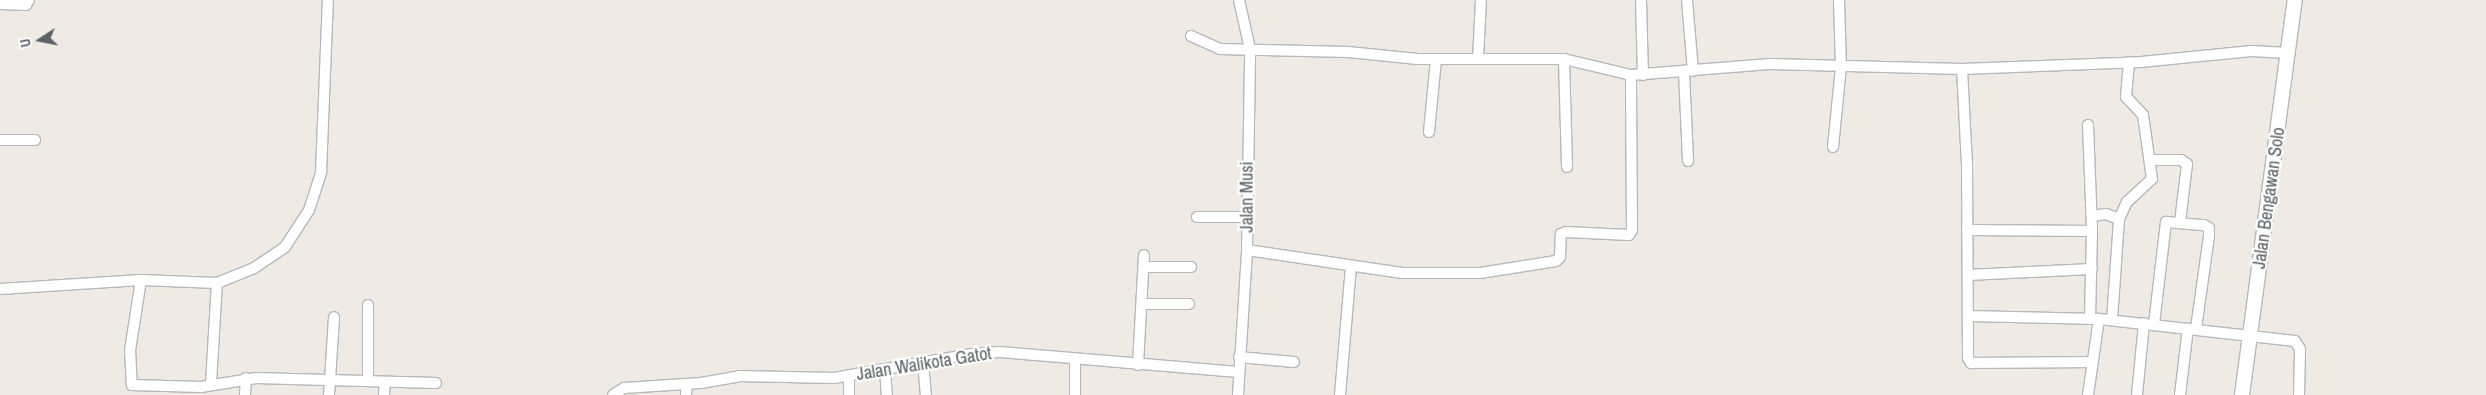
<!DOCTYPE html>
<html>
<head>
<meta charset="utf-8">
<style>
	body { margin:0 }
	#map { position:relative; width:2486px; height:395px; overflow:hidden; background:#efebe4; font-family:"Archivo Narrow",sans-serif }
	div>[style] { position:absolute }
	.roads { filter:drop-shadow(1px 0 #b5b8bc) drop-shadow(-1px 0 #b5b8bc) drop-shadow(0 1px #b5b8bc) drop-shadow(0 -1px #b5b8bc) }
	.street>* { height:10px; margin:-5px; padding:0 5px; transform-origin:5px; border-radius:5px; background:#fff }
	.secondary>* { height:14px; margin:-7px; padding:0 7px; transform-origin:7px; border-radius:7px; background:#fff }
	span { translate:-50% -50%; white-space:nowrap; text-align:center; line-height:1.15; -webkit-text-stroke:4.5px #fff; paint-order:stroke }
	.street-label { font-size:18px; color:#5c6165 }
	.north { position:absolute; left:15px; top:15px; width:50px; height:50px; -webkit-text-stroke:4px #fff; paint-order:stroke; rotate:259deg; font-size:14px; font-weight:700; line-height:20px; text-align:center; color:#5c6165 }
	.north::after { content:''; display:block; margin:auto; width:18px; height:22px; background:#5c6165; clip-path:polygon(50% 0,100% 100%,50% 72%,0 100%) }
</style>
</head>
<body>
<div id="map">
	<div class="roads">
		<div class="street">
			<i style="left:1641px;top:0;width:75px;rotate:88.5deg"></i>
			<i style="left:1687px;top:0;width:71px;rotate:85.2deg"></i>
			<i style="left:0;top:4px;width:26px;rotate:2deg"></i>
			<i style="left:26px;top:5px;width:6px;rotate:-59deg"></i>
			<i style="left:1191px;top:36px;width:32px;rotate:24deg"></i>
			<i style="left:1220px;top:49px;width:128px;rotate:1.3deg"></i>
			<i style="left:1348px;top:52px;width:70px;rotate:5.7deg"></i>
			<i style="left:1418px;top:59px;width:146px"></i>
			<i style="left:1564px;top:59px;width:69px;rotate:13.4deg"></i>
			<i style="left:1631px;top:75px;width:139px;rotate:-4.5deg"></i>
			<i style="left:1770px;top:64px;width:192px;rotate:1.5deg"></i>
			<i style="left:1962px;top:69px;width:179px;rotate:-2.2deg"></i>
			<i style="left:2141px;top:62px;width:111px;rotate:-5.7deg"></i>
			<i style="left:2251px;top:51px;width:38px;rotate:3deg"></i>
			<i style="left:1478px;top:59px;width:59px;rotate:-87.1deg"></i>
			<i style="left:1564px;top:59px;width:108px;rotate:88.4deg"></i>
			<i style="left:1962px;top:69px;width:96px;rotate:87deg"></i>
			<i style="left:1967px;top:165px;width:193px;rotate:89.7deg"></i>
			<i style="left:1968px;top:358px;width:6px;rotate:59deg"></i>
			<i style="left:1971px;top:363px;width:121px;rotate:-0.5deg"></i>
			<i style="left:1684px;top:72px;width:89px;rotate:87.4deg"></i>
			<i style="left:2088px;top:125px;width:106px;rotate:87.8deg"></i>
			<i style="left:2092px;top:231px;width:88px;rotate:91.3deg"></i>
			<i style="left:1429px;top:132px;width:73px;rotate:-84.5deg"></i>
			<i style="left:0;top:140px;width:35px"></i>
			<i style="left:1833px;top:147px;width:80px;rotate:-84.3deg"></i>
			<i style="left:1841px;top:67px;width:67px;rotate:-91.7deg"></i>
			<i style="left:2150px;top:160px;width:31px"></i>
			<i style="left:2181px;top:160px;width:7px;rotate:34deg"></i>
			<i style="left:2187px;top:164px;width:58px;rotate:96.9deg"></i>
			<i style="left:2092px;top:216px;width:14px;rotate:-8deg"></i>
			<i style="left:2106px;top:214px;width:14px;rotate:21deg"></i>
			<i style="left:1197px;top:217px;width:49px"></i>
			<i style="left:1967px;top:230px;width:125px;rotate:0.5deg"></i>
			<i style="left:1247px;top:250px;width:157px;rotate:8.4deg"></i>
			<i style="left:1402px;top:273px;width:78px"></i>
			<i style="left:1480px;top:273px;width:77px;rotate:-9deg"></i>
			<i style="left:1556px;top:261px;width:6px;rotate:-45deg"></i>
			<i style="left:1560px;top:257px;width:23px;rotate:-88deg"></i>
			<i style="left:1561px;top:234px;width:5px;rotate:-22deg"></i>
			<i style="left:1566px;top:232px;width:63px;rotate:2.7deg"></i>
			<i style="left:1629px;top:235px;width:6px;rotate:-59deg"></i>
			<i style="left:1632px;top:230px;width:155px;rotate:-90.4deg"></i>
			<i style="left:1144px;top:267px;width:47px"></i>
			<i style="left:1968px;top:275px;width:124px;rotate:-2.8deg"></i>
			<i style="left:141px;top:280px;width:71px;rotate:98.9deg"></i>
			<i style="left:130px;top:350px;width:35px;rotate:87deg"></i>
			<i style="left:132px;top:385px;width:69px;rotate:1.7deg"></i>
			<i style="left:201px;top:387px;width:56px;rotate:-9.3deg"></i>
			<i style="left:256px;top:378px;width:180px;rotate:1.6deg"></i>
			<i style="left:0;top:289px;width:141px;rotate:-3.7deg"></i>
			<i style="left:141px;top:280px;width:76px;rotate:2.3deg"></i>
			<i style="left:217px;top:283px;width:40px;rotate:-22deg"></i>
			<i style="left:254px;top:268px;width:37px;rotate:-34deg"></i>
			<i style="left:285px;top:247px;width:44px;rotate:-57deg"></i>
			<i style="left:309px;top:210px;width:40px;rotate:-72deg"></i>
			<i style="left:321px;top:172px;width:172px;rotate:-87.7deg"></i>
			<i style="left:1142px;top:304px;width:47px"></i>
			<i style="left:1968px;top:316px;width:131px;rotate:1.3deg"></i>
			<i style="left:2099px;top:319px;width:197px;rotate:6.4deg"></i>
			<i style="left:2295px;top:341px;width:9px;rotate:58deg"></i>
			<i style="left:2300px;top:349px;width:46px;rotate:91.2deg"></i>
			<i style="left:2112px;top:320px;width:101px;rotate:-86deg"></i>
			<i style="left:2119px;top:219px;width:19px;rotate:-65deg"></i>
			<i style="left:2127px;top:202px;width:34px;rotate:-43deg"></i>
			<i style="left:2152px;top:179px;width:65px;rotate:-98deg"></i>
			<i style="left:2143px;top:115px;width:25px;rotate:-133deg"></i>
			<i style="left:2126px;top:97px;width:35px;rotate:-85deg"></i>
			<i style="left:2154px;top:324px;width:103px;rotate:-83.3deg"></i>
			<i style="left:2166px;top:222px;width:38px;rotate:5deg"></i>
			<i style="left:2204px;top:225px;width:6px;rotate:31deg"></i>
			<i style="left:2209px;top:228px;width:8px;rotate:90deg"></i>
			<i style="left:2209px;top:236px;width:94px;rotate:98deg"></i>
			<i style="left:1239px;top:357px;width:55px;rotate:5.2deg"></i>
			<i style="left:923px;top:362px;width:33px;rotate:85deg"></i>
			<i style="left:1138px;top:365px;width:110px;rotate:-86.9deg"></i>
			<i style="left:885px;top:369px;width:26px;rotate:86deg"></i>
			<i style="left:368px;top:381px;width:76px;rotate:-90deg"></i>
			<i style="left:211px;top:383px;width:100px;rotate:-86.6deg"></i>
			<i style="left:245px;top:395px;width:17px;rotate:-87deg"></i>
			<i style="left:329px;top:395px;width:78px;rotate:-86.3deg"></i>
			<i style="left:384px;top:395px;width:13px;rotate:-86deg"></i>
			<i style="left:613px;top:395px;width:13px;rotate:-32deg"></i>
			<i style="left:624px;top:388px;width:77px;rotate:-3.7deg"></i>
			<i style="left:701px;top:383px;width:39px;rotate:-10deg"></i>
			<i style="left:739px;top:376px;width:95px;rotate:1.2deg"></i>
			<i style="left:834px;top:378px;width:140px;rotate:-9.9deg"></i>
			<i style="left:972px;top:354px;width:28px;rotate:-4deg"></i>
			<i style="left:1000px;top:352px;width:239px;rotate:4.8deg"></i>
			<i style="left:686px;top:395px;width:11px;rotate:-85deg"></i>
			<i style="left:849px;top:395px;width:20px;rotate:-90deg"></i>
			<i style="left:1075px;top:395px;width:36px;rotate:-90deg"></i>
			<i style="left:1238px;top:395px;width:145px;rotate:-86.4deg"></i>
			<i style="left:1247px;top:250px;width:201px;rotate:-89.1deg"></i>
			<i style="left:1250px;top:49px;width:50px;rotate:-102.7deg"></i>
			<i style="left:1340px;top:395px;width:128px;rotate:-85.1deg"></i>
			<i style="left:2088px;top:395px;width:77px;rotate:-81.8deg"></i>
			<i style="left:2137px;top:395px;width:72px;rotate:-84.4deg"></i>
			<i style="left:2180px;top:395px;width:67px;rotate:-83.2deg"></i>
		</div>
		<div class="secondary">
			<i style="left:2242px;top:395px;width:399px;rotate:-82.4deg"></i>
		</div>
	</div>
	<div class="street-label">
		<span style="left:1247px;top:197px;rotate:-90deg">Jalan Musi</span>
		<span style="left:2269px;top:198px;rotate:-82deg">Jalan Bengawan Solo</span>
		<span style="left:924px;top:364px;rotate:-9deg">Jalan Walikota Gatot</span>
	</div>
	<div class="north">U</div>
</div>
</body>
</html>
